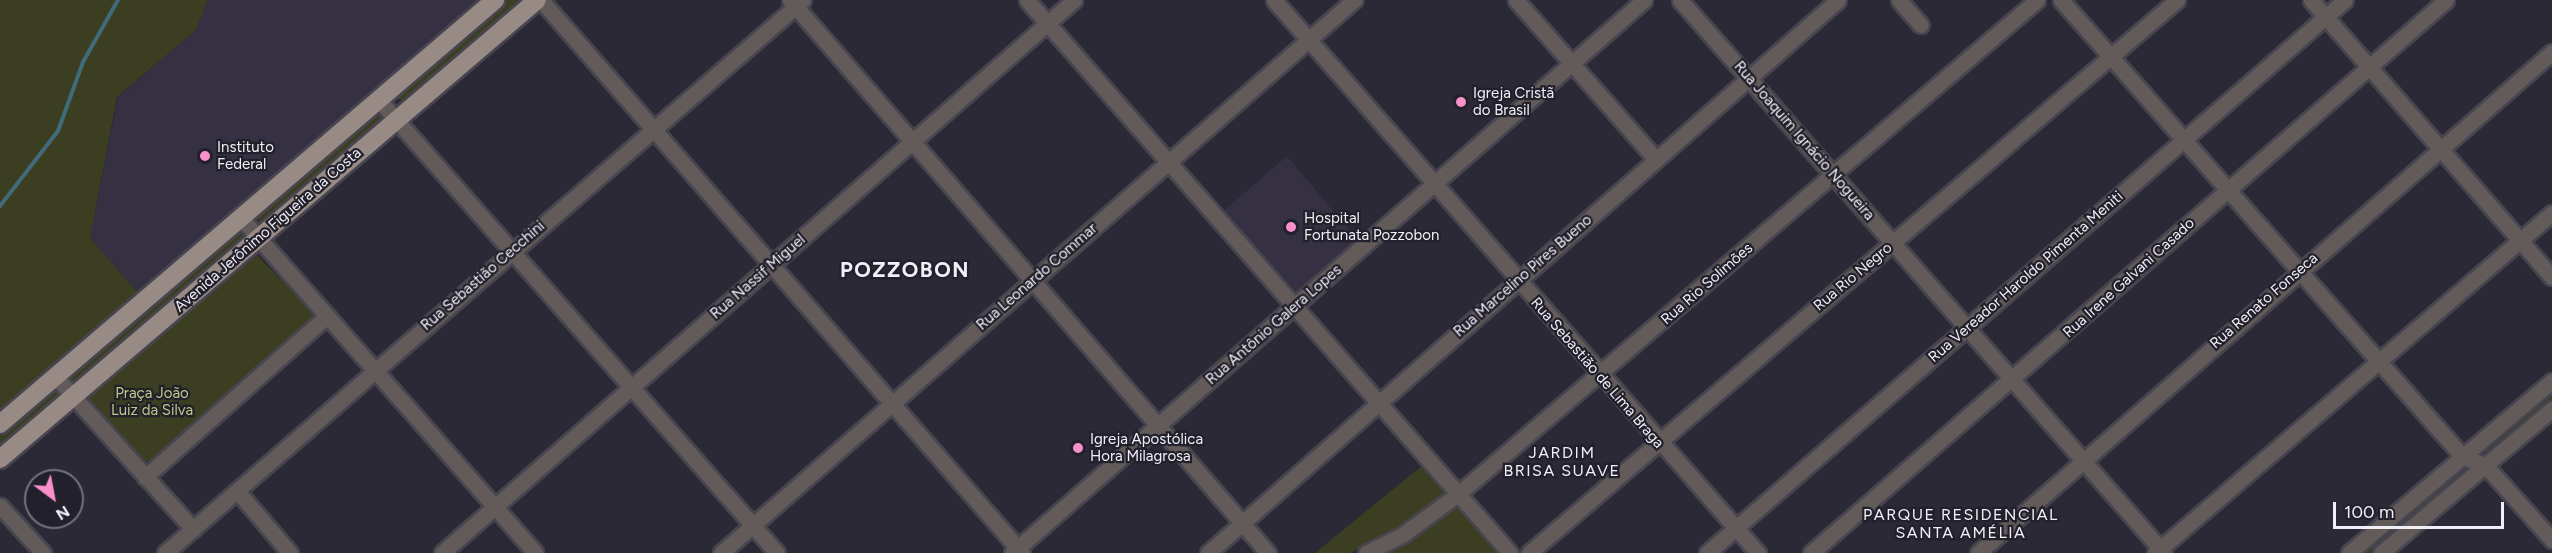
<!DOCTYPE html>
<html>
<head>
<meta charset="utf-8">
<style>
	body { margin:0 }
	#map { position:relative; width:2552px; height:553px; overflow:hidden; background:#2b2935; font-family:Figtree,sans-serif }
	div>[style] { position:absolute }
	.built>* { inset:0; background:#353143 }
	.green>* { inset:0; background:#3c3e21 }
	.stream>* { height:4px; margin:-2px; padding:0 2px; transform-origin:2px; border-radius:2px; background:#406b7a }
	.roads { filter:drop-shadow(2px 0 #474550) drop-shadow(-2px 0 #474550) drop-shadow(0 2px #474550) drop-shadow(0 -2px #474550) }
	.minor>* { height:15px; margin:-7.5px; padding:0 7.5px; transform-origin:7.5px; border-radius:7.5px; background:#625b59 }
	.major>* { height:18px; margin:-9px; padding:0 9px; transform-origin:9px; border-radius:9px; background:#988a85 }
	.dots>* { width:16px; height:16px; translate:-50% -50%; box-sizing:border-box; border:3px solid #22202b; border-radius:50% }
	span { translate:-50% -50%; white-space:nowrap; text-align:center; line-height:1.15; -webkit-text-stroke:4.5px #22202b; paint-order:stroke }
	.poi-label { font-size:15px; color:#f0eff7 }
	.left { translate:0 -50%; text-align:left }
	.street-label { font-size:15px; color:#f0eff7 }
	.park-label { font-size:15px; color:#c0c788 }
	.neighbourhood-label { font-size:16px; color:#f0eff7; letter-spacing:1.5px }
	.district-label { font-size:21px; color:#f0eff7; font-weight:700; letter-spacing:1.5px }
	.north { position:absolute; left:24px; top:469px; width:60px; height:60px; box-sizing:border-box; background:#22202b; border:2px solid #74737d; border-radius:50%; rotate:148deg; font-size:16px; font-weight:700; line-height:24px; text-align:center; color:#f0eff7 }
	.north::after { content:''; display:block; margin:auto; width:21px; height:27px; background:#f890cb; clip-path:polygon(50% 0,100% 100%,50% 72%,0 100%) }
	.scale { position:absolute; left:2333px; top:502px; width:171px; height:27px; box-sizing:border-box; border:3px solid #f0eff7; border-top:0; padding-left:8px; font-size:18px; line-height:21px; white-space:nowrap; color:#f0eff7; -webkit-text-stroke:4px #22202b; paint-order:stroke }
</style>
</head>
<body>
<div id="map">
	<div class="built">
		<i style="clip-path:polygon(208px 0,487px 0,139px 294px,90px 238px,118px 97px,195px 31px)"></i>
		<i style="clip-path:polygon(1287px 156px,1360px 243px,1297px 292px,1222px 212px)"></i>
	</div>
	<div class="green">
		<i style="clip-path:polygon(0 0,208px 0,195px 31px,117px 97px,90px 238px,139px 294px,0 414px)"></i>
		<i style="clip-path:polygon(502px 0,526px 0,404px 103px,396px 96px)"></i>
		<i style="clip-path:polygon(375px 110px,382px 110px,386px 122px,261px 226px,255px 212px)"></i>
		<i style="clip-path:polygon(236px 231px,248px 237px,74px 387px,67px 379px)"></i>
		<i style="clip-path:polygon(257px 255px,312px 311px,312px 321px,153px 462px,140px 460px,90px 405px,88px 395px)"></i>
		<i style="clip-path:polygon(50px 388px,63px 395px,0 454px,0 430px)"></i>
		<i style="clip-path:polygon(2552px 388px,2552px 402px,2487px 452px,2485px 447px)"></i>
		<i style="clip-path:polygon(1424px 464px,1440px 483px,1443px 495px,1438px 503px,1408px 525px,1350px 553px,1315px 553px)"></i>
		<i style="clip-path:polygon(2459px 469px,2463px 477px,2374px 553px,2357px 553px)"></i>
		<i style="clip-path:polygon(1454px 508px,1464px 508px,1501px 553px,1386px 553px)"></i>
	</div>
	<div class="stream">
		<i style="left:0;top:206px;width:95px;rotate:-52.3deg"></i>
		<i style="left:58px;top:131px;width:73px;rotate:-70.1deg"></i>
		<i style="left:83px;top:62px;width:71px;rotate:-60.6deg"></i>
	</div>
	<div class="roads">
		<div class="minor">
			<i style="left:541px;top:0;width:733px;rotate:48.98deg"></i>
			<i style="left:790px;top:0;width:731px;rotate:49.16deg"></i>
			<i style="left:1027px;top:0;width:734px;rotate:48.87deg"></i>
			<i style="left:1274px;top:0;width:735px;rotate:48.81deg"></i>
			<i style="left:1516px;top:0;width:210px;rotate:48.7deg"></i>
			<i style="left:1680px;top:0;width:735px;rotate:48.81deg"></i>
			<i style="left:1899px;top:0;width:33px;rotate:49deg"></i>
			<i style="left:2061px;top:0;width:609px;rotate:48.66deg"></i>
			<i style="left:2463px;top:457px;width:23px;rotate:20deg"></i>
			<i style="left:2485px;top:465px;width:101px;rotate:48.2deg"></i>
			<i style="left:2311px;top:0;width:367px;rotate:49deg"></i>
			<i style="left:378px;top:99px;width:604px;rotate:48.69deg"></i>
			<i style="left:242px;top:219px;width:444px;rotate:48.7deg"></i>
			<i style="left:56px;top:377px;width:205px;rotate:48deg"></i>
			<i style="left:145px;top:477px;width:243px;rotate:-41.5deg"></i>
			<i style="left:238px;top:492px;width:80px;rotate:49.6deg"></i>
			<i style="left:0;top:506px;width:64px;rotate:47.5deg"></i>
			<i style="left:165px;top:553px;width:844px;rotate:-40.92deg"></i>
			<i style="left:442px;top:553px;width:840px;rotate:-41.19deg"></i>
			<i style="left:721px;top:553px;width:841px;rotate:-41.14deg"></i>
			<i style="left:1012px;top:553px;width:840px;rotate:-41.19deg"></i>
			<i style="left:1208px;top:553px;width:838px;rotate:-41.28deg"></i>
			<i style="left:1366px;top:553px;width:40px;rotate:-26.6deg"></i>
			<i style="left:1402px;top:535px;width:69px;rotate:-36.2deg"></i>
			<i style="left:1458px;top:494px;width:761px;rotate:-40.47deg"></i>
			<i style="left:1529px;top:553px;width:852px;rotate:-40.48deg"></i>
			<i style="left:1707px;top:553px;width:844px;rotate:-40.92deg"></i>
			<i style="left:1811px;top:553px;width:842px;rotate:-41.05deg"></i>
			<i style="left:1978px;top:553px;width:762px;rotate:-41.12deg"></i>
			<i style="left:2155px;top:553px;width:523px;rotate:-40.58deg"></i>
			<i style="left:2349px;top:553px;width:266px;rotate:-40.3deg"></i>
			<i style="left:2381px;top:553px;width:224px;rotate:-40.1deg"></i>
		</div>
		<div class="major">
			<i style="left:0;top:424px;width:652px;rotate:-40.58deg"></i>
			<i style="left:0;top:459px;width:706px;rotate:-40.52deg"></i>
		</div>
	</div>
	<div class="dots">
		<i style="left:1461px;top:102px;background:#f890cb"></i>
		<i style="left:205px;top:156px;background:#f890cb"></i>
		<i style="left:1291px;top:227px;background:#f890cb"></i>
		<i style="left:1078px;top:448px;background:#f890cb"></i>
	</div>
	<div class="poi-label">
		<span class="left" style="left:1473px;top:102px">Igreja Cristã<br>do Brasil</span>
		<span class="left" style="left:217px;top:156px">Instituto<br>Federal</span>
		<span class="left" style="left:1304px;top:227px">Hospital<br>Fortunata Pozzobon</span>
		<span class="left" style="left:1090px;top:448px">Igreja Apostólica<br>Hora Milagrosa</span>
	</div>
	<div class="street-label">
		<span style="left:1804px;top:141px;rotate:49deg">Rua Joaquim Ignácio Nogueira</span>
		<span style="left:268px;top:230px;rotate:-41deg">Avenida Jerônimo Figueira da Costa</span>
		<span style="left:483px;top:276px;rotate:-41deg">Rua Sebastião Cecchini</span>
		<span style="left:1523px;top:276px;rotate:-41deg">Rua Marcelino Pires Bueno</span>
		<span style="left:758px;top:277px;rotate:-41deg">Rua Nassif Miguel</span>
		<span style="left:1037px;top:277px;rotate:-41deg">Rua Leonardo Commar</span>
		<span style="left:1853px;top:277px;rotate:-40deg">Rua Rio Negro</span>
		<span style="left:2026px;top:277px;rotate:-41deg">Rua Vereador Haroldo Pimenta Meniti</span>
		<span style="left:2129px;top:278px;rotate:-42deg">Rua Irene Galvani Casado</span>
		<span style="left:1707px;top:284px;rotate:-41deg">Rua Rio Solimões</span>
		<span style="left:2264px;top:301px;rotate:-41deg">Rua Renato Fonseca</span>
		<span style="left:1274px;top:325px;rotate:-41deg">Rua Antônio Galera Lopes</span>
		<span style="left:1597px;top:373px;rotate:49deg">Rua Sebastião de Lima Braga</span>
	</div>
	<div class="park-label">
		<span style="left:152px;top:402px">Praça João<br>Luiz da Silva</span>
	</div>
	<div class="neighbourhood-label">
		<span style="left:1562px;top:462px">JARDIM<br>BRISA SUAVE</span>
		<span style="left:1961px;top:524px">PARQUE RESIDENCIAL<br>SANTA AMÉLIA</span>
	</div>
	<div class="district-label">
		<span style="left:905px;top:270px">POZZOBON</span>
	</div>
	<div class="north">N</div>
	<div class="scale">100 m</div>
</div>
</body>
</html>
